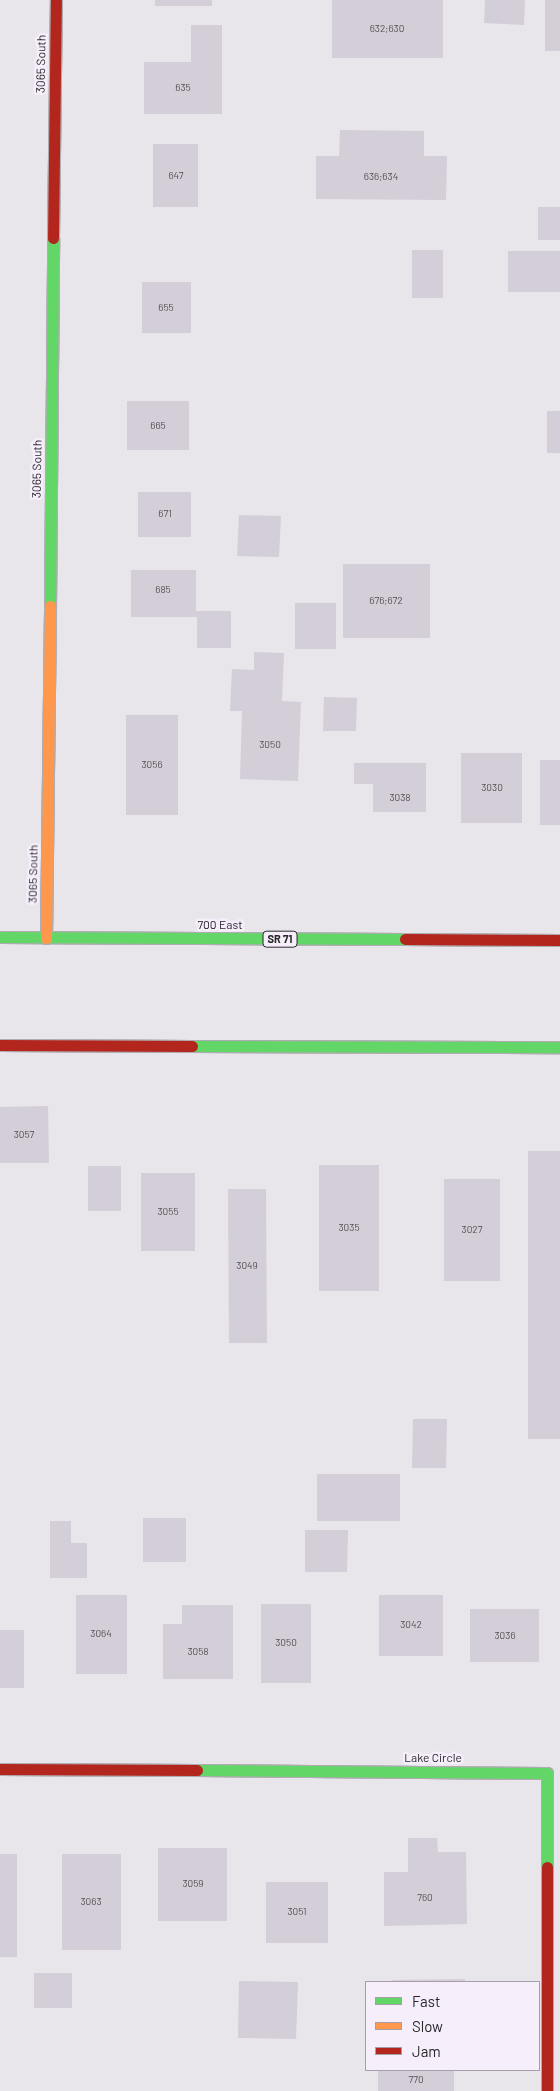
<!DOCTYPE html>
<html>
<head>
<meta charset="utf-8">
<style>
	body { margin:0 }
	#map { position:relative; width:560px; height:2091px; overflow:hidden; background:#e8e5eb; font-family:Barlow,sans-serif }
	div>[style] { position:absolute }
	.building>* { inset:0; background:#d3ced8 }
	.roads { filter:drop-shadow(1px 0 #afacb1) drop-shadow(-1px 0 #afacb1) drop-shadow(0 1px #afacb1) drop-shadow(0 -1px #afacb1) }
	.fast>* { height:11px; margin:-5.5px; padding:0 5.5px; transform-origin:5.5px; border-radius:5.5px; background:#63d668 }
	.slow>* { height:11px; margin:-5.5px; padding:0 5.5px; transform-origin:5.5px; border-radius:5.5px; background:#ff974d }
	.jam>* { height:11px; margin:-5.5px; padding:0 5.5px; transform-origin:5.5px; border-radius:5.5px; background:#b3261e }
	span { translate:-50% -50%; white-space:nowrap; text-align:center; line-height:1.15; -webkit-text-stroke:5px #f6effb; paint-order:stroke }
	.number-label { font-size:10px; color:#545056 }
	.number-label span { -webkit-text-stroke-width:0 }
	.shield-label span { padding:1px 4px; background:#f6effb; border:1px solid; border-radius:4px; -webkit-text-stroke-width:0 }
	.shield-label { font-size:11px; color:#29262b; font-weight:700 }
	.street-label { font-size:12px; color:#29262b }
	.legend { position:absolute; left:365px; top:1981px; width:175px; height:90px; box-sizing:border-box; background:#f6effb; border:1px solid #a49fa8; margin:0; padding:6px 9px; list-style:none; font-size:15px; color:#29262b }
	.legend li { display:flex; align-items:center; gap:10px; height:25px }
	.legend b { width:25px; border:1px solid #a49fa8 }
</style>
</head>
<body>
<div id="map">
	<div class="building">
		<i style="clip-path:polygon(155px 0,212px 0,212px 6px,155px 6px)"></i>
		<i style="clip-path:polygon(332px 0,443px 0,443px 58px,332px 58px)"></i>
		<i style="clip-path:polygon(485px 0,525px 0,524px 25px,484px 23px)"></i>
		<i style="clip-path:polygon(545px 0,560px 0,560px 51px,545px 51px)"></i>
		<i style="clip-path:polygon(191px 25px,222px 25px,222px 114px,144px 114px,144px 62px,191px 62px)"></i>
		<i style="clip-path:polygon(340px 130px,424px 131px,424px 156px,447px 156px,446px 200px,316px 199px,316px 156px,339px 156px)"></i>
		<i style="clip-path:polygon(153px 144px,198px 144px,198px 207px,153px 207px)"></i>
		<i style="clip-path:polygon(538px 207px,560px 207px,560px 240px,538px 240px)"></i>
		<i style="clip-path:polygon(412px 250px,443px 250px,443px 298px,412px 298px)"></i>
		<i style="clip-path:polygon(508px 251px,560px 251px,560px 292px,508px 292px)"></i>
		<i style="clip-path:polygon(142px 282px,191px 282px,191px 333px,142px 333px)"></i>
		<i style="clip-path:polygon(127px 401px,189px 401px,189px 450px,127px 450px)"></i>
		<i style="clip-path:polygon(547px 411px,560px 411px,560px 453px,547px 453px)"></i>
		<i style="clip-path:polygon(138px 492px,191px 492px,191px 537px,138px 537px)"></i>
		<i style="clip-path:polygon(239px 515px,281px 516px,279px 557px,237px 556px)"></i>
		<i style="clip-path:polygon(343px 564px,430px 564px,430px 638px,343px 638px)"></i>
		<i style="clip-path:polygon(131px 570px,196px 570px,196px 611px,231px 611px,231px 648px,197px 648px,197px 617px,131px 617px)"></i>
		<i style="clip-path:polygon(295px 603px,336px 603px,336px 649px,295px 649px)"></i>
		<i style="clip-path:polygon(254px 652px,284px 653px,282px 701px,301px 702px,298px 781px,240px 779px,242px 711px,230px 711px,232px 669px,254px 670px)"></i>
		<i style="clip-path:polygon(324px 697px,357px 698px,356px 731px,323px 731px)"></i>
		<i style="clip-path:polygon(126px 715px,178px 715px,178px 815px,126px 815px)"></i>
		<i style="clip-path:polygon(461px 753px,522px 753px,522px 823px,461px 823px)"></i>
		<i style="clip-path:polygon(540px 760px,560px 760px,560px 825px,540px 825px)"></i>
		<i style="clip-path:polygon(354px 763px,426px 763px,426px 812px,373px 812px,373px 784px,354px 784px)"></i>
		<i style="clip-path:polygon(48px 1106px,49px 1163px,0 1163px,0 1107px)"></i>
		<i style="clip-path:polygon(528px 1151px,560px 1151px,560px 1439px,528px 1439px)"></i>
		<i style="clip-path:polygon(319px 1165px,379px 1165px,379px 1291px,319px 1291px)"></i>
		<i style="clip-path:polygon(88px 1166px,121px 1166px,121px 1211px,88px 1211px)"></i>
		<i style="clip-path:polygon(141px 1173px,195px 1173px,195px 1251px,141px 1251px)"></i>
		<i style="clip-path:polygon(444px 1179px,500px 1179px,500px 1281px,444px 1281px)"></i>
		<i style="clip-path:polygon(228px 1189px,266px 1189px,267px 1343px,229px 1343px)"></i>
		<i style="clip-path:polygon(413px 1419px,447px 1419px,446px 1468px,412px 1468px)"></i>
		<i style="clip-path:polygon(317px 1474px,400px 1474px,400px 1521px,317px 1521px)"></i>
		<i style="clip-path:polygon(143px 1518px,186px 1518px,186px 1562px,143px 1562px)"></i>
		<i style="clip-path:polygon(50px 1521px,71px 1521px,71px 1543px,87px 1543px,87px 1578px,50px 1578px)"></i>
		<i style="clip-path:polygon(305px 1530px,348px 1530px,347px 1572px,305px 1572px)"></i>
		<i style="clip-path:polygon(76px 1595px,127px 1595px,127px 1674px,76px 1674px)"></i>
		<i style="clip-path:polygon(379px 1595px,443px 1595px,443px 1656px,379px 1656px)"></i>
		<i style="clip-path:polygon(261px 1604px,311px 1604px,311px 1683px,261px 1683px)"></i>
		<i style="clip-path:polygon(182px 1605px,233px 1605px,233px 1679px,163px 1679px,163px 1624px,182px 1624px)"></i>
		<i style="clip-path:polygon(470px 1609px,539px 1609px,539px 1662px,470px 1662px)"></i>
		<i style="clip-path:polygon(0 1630px,24px 1630px,24px 1688px,0 1688px)"></i>
		<i style="clip-path:polygon(408px 1838px,437px 1838px,438px 1852px,466px 1852px,467px 1924px,384px 1926px,384px 1872px,408px 1872px)"></i>
		<i style="clip-path:polygon(158px 1848px,227px 1848px,227px 1921px,158px 1921px)"></i>
		<i style="clip-path:polygon(0 1854px,17px 1854px,17px 1957px,0 1957px)"></i>
		<i style="clip-path:polygon(62px 1854px,121px 1854px,121px 1950px,62px 1950px)"></i>
		<i style="clip-path:polygon(266px 1882px,328px 1882px,328px 1943px,266px 1943px)"></i>
		<i style="clip-path:polygon(34px 1973px,72px 1973px,72px 2008px,34px 2008px)"></i>
		<i style="clip-path:polygon(465px 1979px,465px 1982px,392px 1982px,392px 1980px)"></i>
		<i style="clip-path:polygon(239px 1981px,298px 1982px,296px 2039px,238px 2038px)"></i>
		<i style="clip-path:polygon(378px 2070px,454px 2070px,454px 2091px,378px 2091px)"></i>
	</div>
	<div class="roads">
		<div class="fast">
			<i style="left:50px;top:606px;width:368px;rotate:-89.5deg"></i>
			<i style="left:0;top:937px;width:405px;rotate:0.3deg"></i>
			<i style="left:192px;top:1046px;width:368px;rotate:0.2deg"></i>
			<i style="left:197px;top:1770px;width:350px;rotate:0.5deg"></i>
			<i style="left:547px;top:1773px;width:94px;rotate:90deg"></i>
		</div>
		<div class="slow">
			<i style="left:46px;top:938px;width:332px;rotate:-89.3deg"></i>
		</div>
		<div class="jam">
			<i style="left:53px;top:238px;width:238px;rotate:-89.3deg"></i>
			<i style="left:405px;top:939px;width:155px;rotate:0.4deg"></i>
			<i style="left:0;top:1045px;width:192px;rotate:0.3deg"></i>
			<i style="left:0;top:1769px;width:197px;rotate:0.3deg"></i>
			<i style="left:547px;top:1867px;width:224px;rotate:90deg"></i>
		</div>
	</div>
	<div class="number-label">
		<span style="left:387px;top:29px">632;630</span>
		<span style="left:183px;top:88px">635</span>
		<span style="left:176px;top:176px">647</span>
		<span style="left:381px;top:177px">636;634</span>
		<span style="left:166px;top:308px">655</span>
		<span style="left:158px;top:426px">665</span>
		<span style="left:165px;top:514px">671</span>
		<span style="left:163px;top:590px">685</span>
		<span style="left:386px;top:601px">676;672</span>
		<span style="left:270px;top:745px">3050</span>
		<span style="left:152px;top:765px">3056</span>
		<span style="left:492px;top:788px">3030</span>
		<span style="left:400px;top:798px">3038</span>
		<span style="left:24px;top:1135px">3057</span>
		<span style="left:168px;top:1212px">3055</span>
		<span style="left:349px;top:1228px">3035</span>
		<span style="left:472px;top:1230px">3027</span>
		<span style="left:247px;top:1266px">3049</span>
		<span style="left:411px;top:1625px">3042</span>
		<span style="left:101px;top:1634px">3064</span>
		<span style="left:505px;top:1636px">3036</span>
		<span style="left:286px;top:1643px">3050</span>
		<span style="left:198px;top:1652px">3058</span>
		<span style="left:193px;top:1884px">3059</span>
		<span style="left:425px;top:1898px">760</span>
		<span style="left:91px;top:1902px">3063</span>
		<span style="left:297px;top:1912px">3051</span>
		<span style="left:416px;top:2080px">770</span>
	</div>
	<div class="shield-label">
		<span style="left:280px;top:939px">SR 71</span>
	</div>
	<div class="street-label">
		<span style="left:41px;top:64px;rotate:-89deg">3065 South</span>
		<span style="left:37px;top:469px;rotate:-89deg">3065 South</span>
		<span style="left:33px;top:874px;rotate:-89deg">3065 South</span>
		<span style="left:220px;top:925px">700 East</span>
		<span style="left:433px;top:1758px">Lake Circle</span>
	</div>
	<ul class="legend">
	<li><b style="height:6px;background:#63d668"></b>Fast</li>
	<li><b style="height:6px;background:#ff974d"></b>Slow</li>
	<li><b style="height:6px;background:#b3261e"></b>Jam</li>
	</ul>
</div>
</body>
</html>
